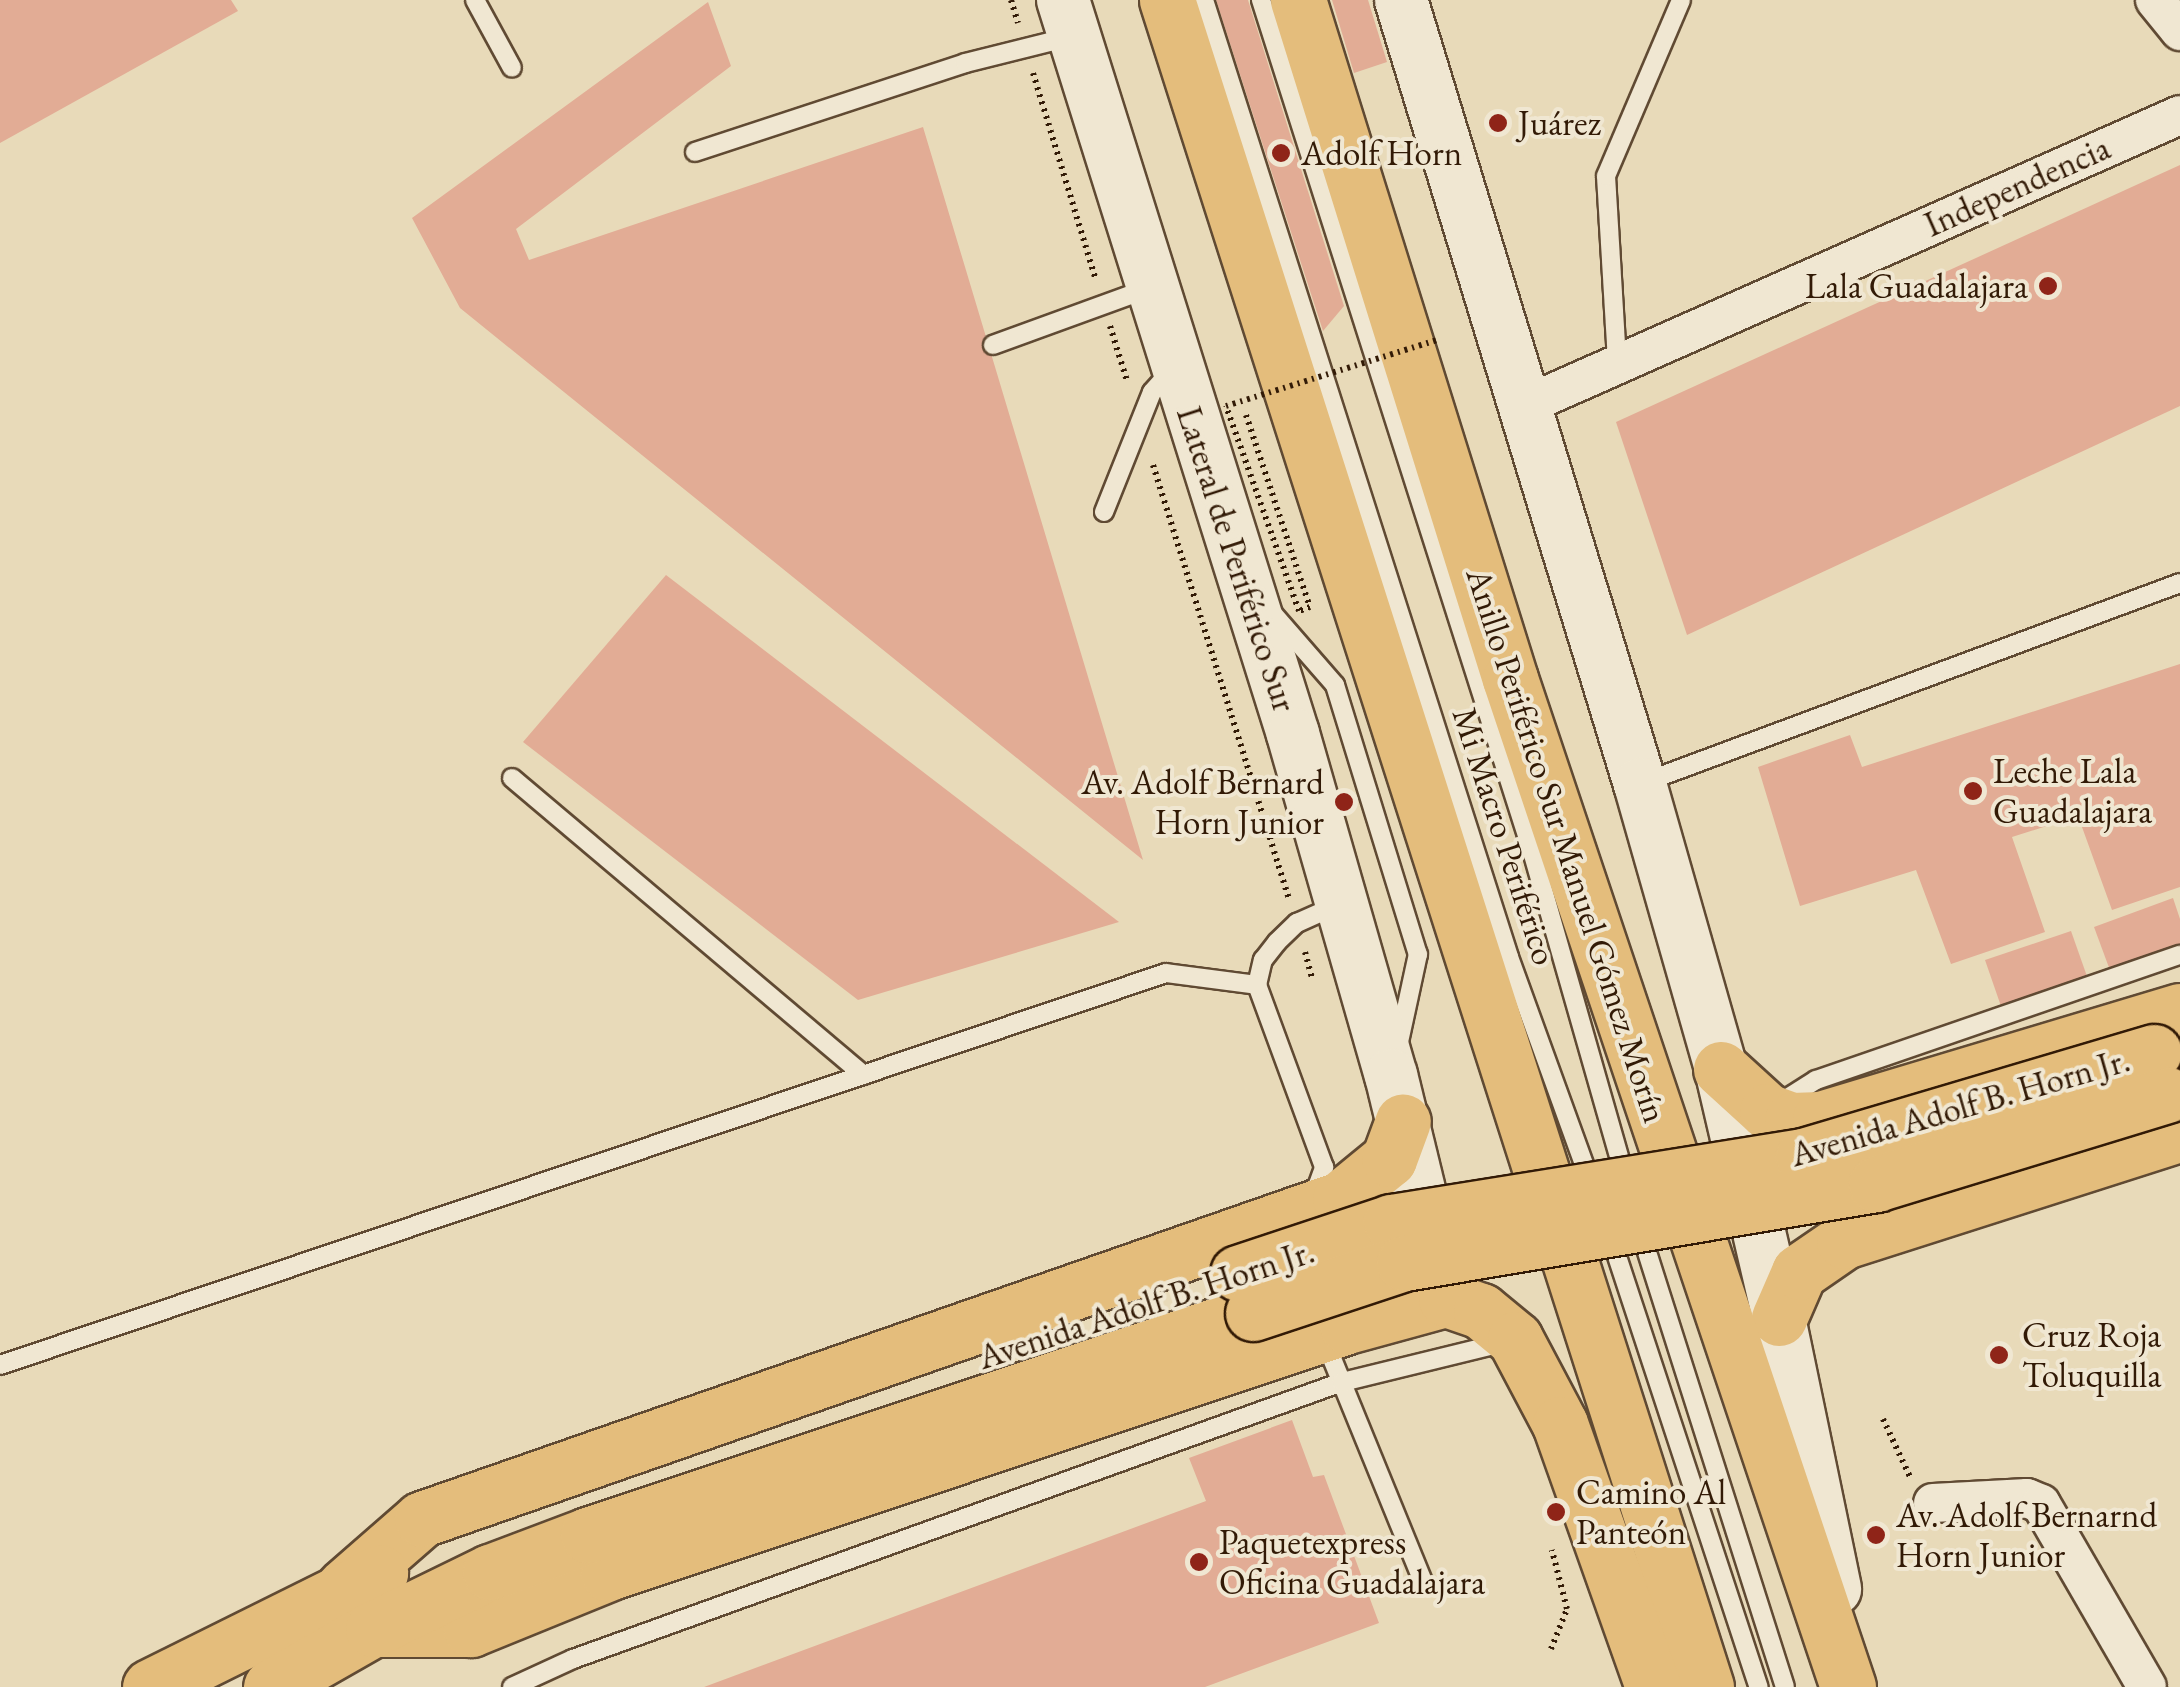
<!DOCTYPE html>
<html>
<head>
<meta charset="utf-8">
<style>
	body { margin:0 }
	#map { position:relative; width:2180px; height:1687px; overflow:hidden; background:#e8dab9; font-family:"EB Garamond",serif }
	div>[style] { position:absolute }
	.building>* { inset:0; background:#e2ac95 }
	.path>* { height:6px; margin-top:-3px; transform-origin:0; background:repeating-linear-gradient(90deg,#321a06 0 2.5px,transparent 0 7.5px) }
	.roads { filter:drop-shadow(2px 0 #604a33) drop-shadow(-2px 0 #604a33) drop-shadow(0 2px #604a33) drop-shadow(0 -2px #604a33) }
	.lane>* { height:18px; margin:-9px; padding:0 9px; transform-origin:9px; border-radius:9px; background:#f0e7d2 }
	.street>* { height:38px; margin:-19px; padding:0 19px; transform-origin:19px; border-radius:19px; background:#f0e7d2 }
	.secondary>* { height:52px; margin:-26px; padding:0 26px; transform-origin:26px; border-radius:26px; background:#f0e7d2 }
	.primary>* { height:55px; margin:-27.5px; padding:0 27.5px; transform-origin:27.5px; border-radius:27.5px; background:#e4bd7c }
	.highway>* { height:55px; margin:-27.5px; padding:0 27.5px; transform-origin:27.5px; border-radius:27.5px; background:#e4bd7c }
	.path-bridge>* { height:6px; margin-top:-3px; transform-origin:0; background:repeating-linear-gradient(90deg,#321a06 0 2.5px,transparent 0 7.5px) }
	.bridges { filter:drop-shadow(2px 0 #321a06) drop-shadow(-2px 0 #321a06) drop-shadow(0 2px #321a06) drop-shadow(0 -2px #321a06) }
	.primary-bridge>* { height:55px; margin:-27.5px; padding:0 27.5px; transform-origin:27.5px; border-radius:27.5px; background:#e4bd7c }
	.dots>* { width:28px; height:28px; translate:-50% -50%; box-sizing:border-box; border:5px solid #f0e7d2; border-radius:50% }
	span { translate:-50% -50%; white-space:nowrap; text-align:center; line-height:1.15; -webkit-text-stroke:8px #f0e7d2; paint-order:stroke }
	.poi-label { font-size:35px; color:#321a06 }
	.left { translate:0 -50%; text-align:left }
	.right { translate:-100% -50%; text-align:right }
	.street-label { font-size:35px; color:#321a06 }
</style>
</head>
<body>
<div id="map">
	<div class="building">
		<i style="clip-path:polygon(0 0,231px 0,238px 11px,0 143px)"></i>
		<i style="clip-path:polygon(1216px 0,1248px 0,1344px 306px,1323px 331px)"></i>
		<i style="clip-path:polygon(1332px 0,1368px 0,1387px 62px,1354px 73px)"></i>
		<i style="clip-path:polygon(708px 2px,731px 66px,516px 229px,529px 260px,923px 127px,1143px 860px,460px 308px,412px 218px)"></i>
		<i style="clip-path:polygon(2180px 165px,2180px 406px,1687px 635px,1616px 422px)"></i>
		<i style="clip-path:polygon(666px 575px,1119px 922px,858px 1000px,523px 742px)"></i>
		<i style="clip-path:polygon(2180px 664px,2180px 887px,2112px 910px,2078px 816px,2012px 837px,2045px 932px,1951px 964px,1916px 870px,1800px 906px,1758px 767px,1850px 735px,1862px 767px)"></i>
		<i style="clip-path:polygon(2173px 898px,2180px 919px,2180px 949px,2111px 973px,2094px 927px)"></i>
		<i style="clip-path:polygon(2071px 931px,2089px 982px,2003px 1012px,1985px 960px)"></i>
		<i style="clip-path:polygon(1292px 1420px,1313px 1477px,1324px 1475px,1379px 1623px,1205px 1687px,704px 1687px,1206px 1501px,1189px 1458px)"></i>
	</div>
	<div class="path">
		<i style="left:1011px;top:0;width:24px;rotate:73deg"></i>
		<i style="left:1033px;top:73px;width:217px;rotate:73.1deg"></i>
		<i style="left:1110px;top:326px;width:58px;rotate:72.8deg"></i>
		<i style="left:1153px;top:465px;width:457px;rotate:72.6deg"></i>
		<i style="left:1305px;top:952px;width:27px;rotate:75deg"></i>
		<i style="left:1883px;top:1419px;width:64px;rotate:65deg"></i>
		<i style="left:1551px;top:1649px;width:43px;rotate:-68.2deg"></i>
		<i style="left:1567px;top:1609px;width:61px;rotate:-104.3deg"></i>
	</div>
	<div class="roads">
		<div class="lane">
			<i style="left:475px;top:0;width:77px;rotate:61.4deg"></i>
			<i style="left:1204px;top:0;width:1004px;rotate:72.32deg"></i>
			<i style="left:1509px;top:957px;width:240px;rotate:70.1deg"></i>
			<i style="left:1261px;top:0;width:893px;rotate:72.34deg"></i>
			<i style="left:1532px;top:851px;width:343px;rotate:74.1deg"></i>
			<i style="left:695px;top:152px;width:284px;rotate:-18.2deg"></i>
			<i style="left:965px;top:63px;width:107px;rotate:-14deg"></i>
			<i style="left:993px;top:345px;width:167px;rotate:-20deg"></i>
			<i style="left:1617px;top:361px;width:185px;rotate:-93.4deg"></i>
			<i style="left:1606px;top:176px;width:191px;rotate:-66.9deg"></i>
			<i style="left:1104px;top:512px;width:129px;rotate:-68.2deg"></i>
			<i style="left:1152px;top:392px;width:30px;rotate:-48deg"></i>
			<i style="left:1274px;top:615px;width:93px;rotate:48.9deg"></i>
			<i style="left:1335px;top:685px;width:282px;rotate:72.9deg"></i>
			<i style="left:1418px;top:954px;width:90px;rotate:102.2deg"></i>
			<i style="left:512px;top:778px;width:460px;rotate:40.2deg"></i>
			<i style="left:1645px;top:782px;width:571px;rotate:-20.4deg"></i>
			<i style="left:1778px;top:1104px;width:45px;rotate:-32.3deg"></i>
			<i style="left:1816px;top:1080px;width:385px;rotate:-19deg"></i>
			<i style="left:1313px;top:1198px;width:33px;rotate:-70deg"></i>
			<i style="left:1324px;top:1167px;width:194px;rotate:-110.2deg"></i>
			<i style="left:1257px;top:985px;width:26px;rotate:-77deg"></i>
			<i style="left:1263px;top:960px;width:23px;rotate:-52deg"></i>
			<i style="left:1277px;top:942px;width:28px;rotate:-44deg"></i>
			<i style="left:1297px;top:923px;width:42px;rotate:-24.1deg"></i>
			<i style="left:1640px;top:1230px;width:479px;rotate:72.4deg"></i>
			<i style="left:1610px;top:1235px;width:476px;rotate:71.8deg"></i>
			<i style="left:1324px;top:1339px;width:265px;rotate:67.8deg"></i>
			<i style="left:0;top:1365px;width:1230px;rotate:-18.58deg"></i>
			<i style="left:1166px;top:973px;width:92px;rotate:7.5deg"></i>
			<i style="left:512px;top:1687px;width:67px;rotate:-24.7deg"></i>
			<i style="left:573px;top:1659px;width:817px;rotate:-19.81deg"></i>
			<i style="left:1342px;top:1382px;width:165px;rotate:-13.7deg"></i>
		</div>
		<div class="street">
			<i style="left:2155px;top:0;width:40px;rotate:51deg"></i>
			<i style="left:1526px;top:405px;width:715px;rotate:-23.91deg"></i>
			<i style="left:1933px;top:1503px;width:94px;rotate:-3deg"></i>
			<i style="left:2027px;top:1498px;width:15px;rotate:23deg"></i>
			<i style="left:2041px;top:1504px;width:211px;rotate:59.9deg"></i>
		</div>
		<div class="secondary">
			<i style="left:1063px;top:0;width:769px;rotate:72.6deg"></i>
			<i style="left:1293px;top:734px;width:355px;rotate:74deg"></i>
			<i style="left:1391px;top:1075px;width:189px;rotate:76.3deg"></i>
			<i style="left:1401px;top:0;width:820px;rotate:73.05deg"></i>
			<i style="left:1640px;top:784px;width:296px;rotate:74.1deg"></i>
			<i style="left:1721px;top:1069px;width:256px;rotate:76.9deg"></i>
			<i style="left:1779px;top:1318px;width:277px;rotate:78.3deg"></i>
		</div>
		<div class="primary">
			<i style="left:1721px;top:1069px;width:62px;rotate:42.4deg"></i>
			<i style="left:1767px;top:1111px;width:27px;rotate:20deg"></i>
			<i style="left:1792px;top:1120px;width:28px;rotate:-2deg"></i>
			<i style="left:1820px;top:1119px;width:376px;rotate:-16.7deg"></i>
			<i style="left:1779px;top:1318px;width:50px;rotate:-66.5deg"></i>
			<i style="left:1799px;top:1272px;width:55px;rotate:-34.6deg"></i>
			<i style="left:1844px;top:1241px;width:353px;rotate:-17.7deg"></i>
			<i style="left:344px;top:1587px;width:103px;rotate:-41.1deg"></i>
			<i style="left:422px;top:1519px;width:972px;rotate:-19.22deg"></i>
			<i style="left:1340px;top:1199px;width:63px;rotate:-39.2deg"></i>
			<i style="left:1389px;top:1159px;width:40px;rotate:-69.8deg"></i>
			<i style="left:373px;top:1629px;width:98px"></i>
			<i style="left:471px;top:1629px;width:148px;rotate:-22.2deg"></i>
			<i style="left:608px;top:1573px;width:779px;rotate:-18.48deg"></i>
			<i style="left:1347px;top:1326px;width:103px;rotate:-15.3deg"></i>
			<i style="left:150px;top:1687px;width:257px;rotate:-26.4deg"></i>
			<i style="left:271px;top:1687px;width:117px;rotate:-29.6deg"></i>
			<i style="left:373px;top:1629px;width:130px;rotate:-26deg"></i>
			<i style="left:490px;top:1572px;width:105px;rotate:-20.7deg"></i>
			<i style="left:588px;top:1535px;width:701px;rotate:-18.46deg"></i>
		</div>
		<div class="highway">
			<i style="left:1167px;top:0;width:1771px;rotate:72.28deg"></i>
			<i style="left:1298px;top:0;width:711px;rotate:72.66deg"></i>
			<i style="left:1510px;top:679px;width:1063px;rotate:71.46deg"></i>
			<i style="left:1446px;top:1299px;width:37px;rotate:19deg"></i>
			<i style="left:1481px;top:1311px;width:44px;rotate:39.5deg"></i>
			<i style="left:1515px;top:1339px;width:96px;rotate:62.1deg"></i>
			<i style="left:1560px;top:1424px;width:279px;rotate:70.5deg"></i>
		</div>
	</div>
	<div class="path-bridge">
		<i style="left:1246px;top:415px;width:202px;rotate:71.6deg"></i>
		<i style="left:1310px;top:607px;width:12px;rotate:160deg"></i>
		<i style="left:1299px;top:611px;width:218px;rotate:-109.6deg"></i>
		<i style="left:1226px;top:406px;width:224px;rotate:-17.4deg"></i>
	</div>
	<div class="bridges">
		<div class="primary-bridge">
			<i style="left:1238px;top:1273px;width:161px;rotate:-18.4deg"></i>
			<i style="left:1391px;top:1222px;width:417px;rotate:-9.1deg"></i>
			<i style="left:1803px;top:1156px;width:366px;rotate:-16.5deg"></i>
			<i style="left:1253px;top:1313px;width:159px;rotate:-18.3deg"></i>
			<i style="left:1404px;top:1263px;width:479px;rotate:-9.5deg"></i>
			<i style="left:1876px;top:1184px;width:305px;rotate:-17deg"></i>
		</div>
	</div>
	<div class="dots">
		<i style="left:1498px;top:123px;background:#8f2418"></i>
		<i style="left:1281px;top:153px;background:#8f2418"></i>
		<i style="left:2048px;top:286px;background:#8f2418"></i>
		<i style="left:1973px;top:791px;background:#8f2418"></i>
		<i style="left:1344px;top:802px;background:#8f2418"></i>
		<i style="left:1999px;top:1355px;background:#8f2418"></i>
		<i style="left:1556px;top:1512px;background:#8f2418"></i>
		<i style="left:1876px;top:1535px;background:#8f2418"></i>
		<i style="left:1199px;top:1562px;background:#8f2418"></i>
	</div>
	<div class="poi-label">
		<span class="left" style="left:1518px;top:123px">Juárez</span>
		<span class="left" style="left:1301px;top:153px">Adolf Horn</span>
		<span class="right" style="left:2028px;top:286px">Lala Guadalajara</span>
		<span class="left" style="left:1993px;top:791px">Leche Lala<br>Guadalajara</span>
		<span class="right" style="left:1324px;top:802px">Av. Adolf Bernard<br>Horn Junior</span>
		<span class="left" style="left:2022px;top:1355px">Cruz Roja<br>Toluquilla</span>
		<span class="left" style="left:1576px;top:1512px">Camino Al<br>Panteón</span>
		<span class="left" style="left:1896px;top:1535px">Av. Adolf Bernarnd<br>Horn Junior</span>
		<span class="left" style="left:1219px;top:1562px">Paquetexpress<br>Oficina Guadalajara</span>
	</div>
	<div class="street-label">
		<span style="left:2017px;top:186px;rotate:-24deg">Independencia</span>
		<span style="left:1237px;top:559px;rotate:72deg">Lateral de Periférico Sur</span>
		<span style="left:1505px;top:836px;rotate:72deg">Mi Macro Periférico</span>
		<span style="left:1567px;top:845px;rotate:72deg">Anillo Periférico Sur Manuel Gómez Morín</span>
		<span style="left:1960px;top:1107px;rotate:-16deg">Avenida Adolf B. Horn Jr.</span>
		<span style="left:1146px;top:1304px;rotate:-18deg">Avenida Adolf B. Horn Jr.</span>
	</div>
</div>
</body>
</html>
